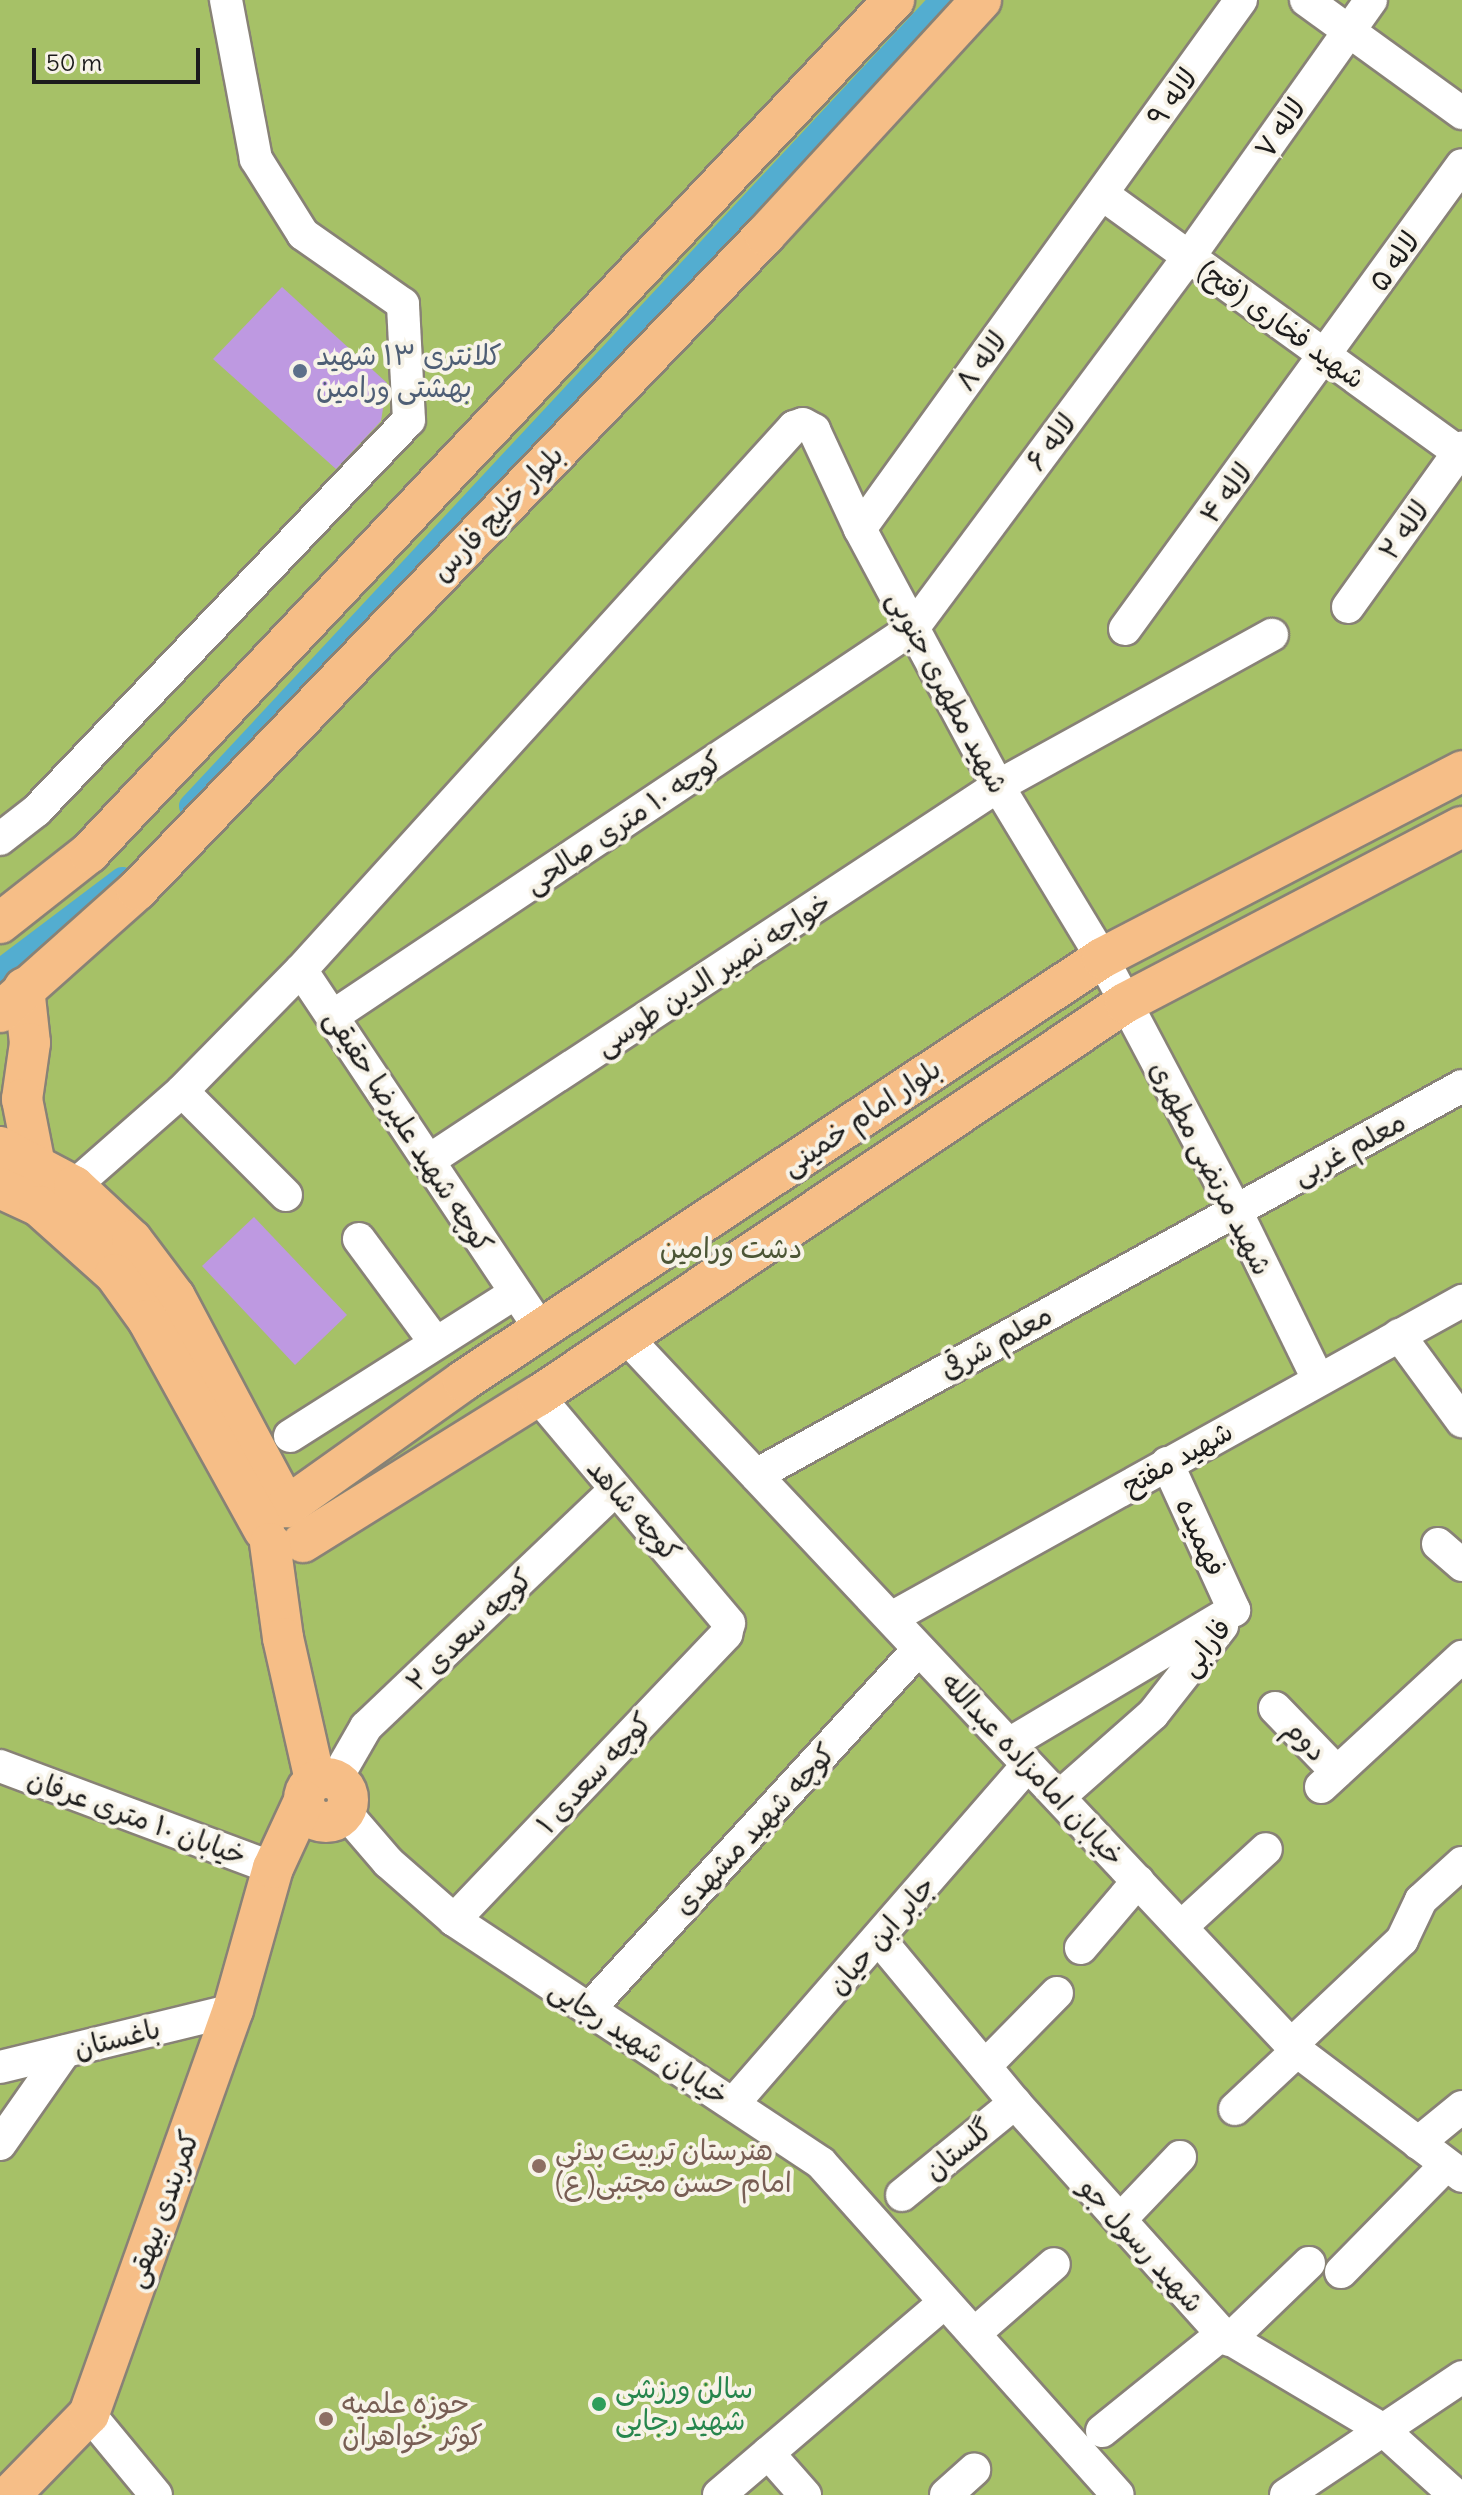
<!DOCTYPE html>
<html>
<head>
<meta charset="utf-8">
<style>
	body { margin:0 }
	#map { position:relative; width:1462px; height:2495px; overflow:hidden; background:#f4e7d1; font-family:Delius,"Playpen Sans Arabic",sans-serif }
	div>[style] { position:absolute }
	.green>* { inset:0; background:#a6c167 }
	.canal>* { height:24px; margin:-12px; padding:0 12px; transform-origin:12px; border-radius:12px; background:#53add0 }
	.building>* { inset:0; background:#be99e1 }
	.roads { filter:drop-shadow(2px 0 #888276) drop-shadow(-2px 0 #888276) drop-shadow(0 2px #888276) drop-shadow(0 -2px #888276) }
	.minor>* { height:32px; margin:-16px; padding:0 16px; transform-origin:16px; border-radius:16px; background:#fff }
	.major>* { height:40px; margin:-20px; padding:0 20px; transform-origin:20px; border-radius:20px; background:#f6be87 }
	.major>.ring { margin:-20px; padding:0; box-sizing:content-box; background:none; border:40px solid #f6be87; border-radius:50% }
	.dots>* { width:22px; height:22px; translate:-50% -50%; box-sizing:border-box; border:4px solid #f7f3e8; border-radius:50% }
	span { translate:-50% -50%; white-space:nowrap; text-align:center; line-height:1.15; -webkit-text-stroke:8px #f7f3e8; paint-order:stroke }
	.street-label { font-size:28px; color:#1c1c1c }
	.service-label { font-size:28px; color:#4e5e75 }
	.left { translate:0 -50%; text-align:left }
	.park-label { font-size:28px; color:#4c5636 }
	.education-label { font-size:28px; color:#785e54 }
	.leisure-label { font-size:28px; color:#27864d }
	.scale { position:absolute; left:32px; top:48px; width:168px; height:36px; box-sizing:border-box; border:4px solid #1c1c1c; border-top:0; padding-left:10px; font-size:24px; line-height:28px; white-space:nowrap; color:#1c1c1c; -webkit-text-stroke:6px #f7f3e8; paint-order:stroke }
</style>
</head>
<body>
<div id="map">
	<div class="green">
		<i style="clip-path:polygon(0 0,1462px 0,1462px 2495px,0 2495px)"></i>
	</div>
	<div class="canal">
		<i style="left:191px;top:806px;width:1102px;rotate:-47.02deg"></i>
		<i style="left:0;top:971px;width:153px;rotate:-37deg"></i>
	</div>
	<div class="building">
		<i style="clip-path:polygon(282px 287px,387px 383px,381px 421px,336px 469px,213px 359px)"></i>
		<i style="clip-path:polygon(254px 1217px,347px 1315px,295px 1365px,202px 1266px)"></i>
	</div>
	<div class="roads">
		<div class="minor">
			<i style="left:1306px;top:0;width:193px;rotate:35.9deg"></i>
			<i style="left:1102px;top:194px;width:445px;rotate:35.9deg"></i>
			<i style="left:860px;top:529px;width:652px;rotate:-54.24deg"></i>
			<i style="left:1348px;top:607px;width:196px;rotate:-54.4deg"></i>
			<i style="left:1125px;top:629px;width:573px;rotate:-54.01deg"></i>
			<i style="left:0;top:839px;width:46px;rotate:-37.9deg"></i>
			<i style="left:36px;top:811px;width:540px;rotate:-46.35deg"></i>
			<i style="left:409px;top:420px;width:116px;rotate:-93deg"></i>
			<i style="left:403px;top:304px;width:122px;rotate:-145deg"></i>
			<i style="left:303px;top:234px;width:89px;rotate:-122.1deg"></i>
			<i style="left:256px;top:159px;width:162px;rotate:-100.7deg"></i>
			<i style="left:301px;top:970px;width:433px;rotate:56.3deg"></i>
			<i style="left:333px;top:1016px;width:698px;rotate:-33.78deg"></i>
			<i style="left:913px;top:628px;width:462px;rotate:-53.4deg"></i>
			<i style="left:1189px;top:257px;width:315px;rotate:-54.7deg"></i>
			<i style="left:182px;top:1091px;width:147px;rotate:45deg"></i>
			<i style="left:428px;top:1161px;width:682px;rotate:-33.34deg"></i>
			<i style="left:998px;top:786px;width:313px;rotate:-28.9deg"></i>
			<i style="left:74px;top:1186px;width:144px;rotate:-41.3deg"></i>
			<i style="left:182px;top:1091px;width:170px;rotate:-45.5deg"></i>
			<i style="left:301px;top:970px;width:733px;rotate:-47.76deg"></i>
			<i style="left:794px;top:427px;width:9px;rotate:-18deg"></i>
			<i style="left:803px;top:424px;width:13px;rotate:29deg"></i>
			<i style="left:814px;top:430px;width:109px;rotate:65.1deg"></i>
			<i style="left:860px;top:529px;width:292px;rotate:61.8deg"></i>
			<i style="left:998px;top:786px;width:201px;rotate:58.8deg"></i>
			<i style="left:1102px;top:958px;width:284px;rotate:62.1deg"></i>
			<i style="left:1235px;top:1209px;width:189px;rotate:64deg"></i>
			<i style="left:359px;top:1239px;width:128px;rotate:53.6deg"></i>
			<i style="left:1399px;top:1335px;width:107px;rotate:53.8deg"></i>
			<i style="left:626px;top:1337px;width:980px;rotate:46.78deg"></i>
			<i style="left:1297px;top:2051px;width:207px;rotate:37.1deg"></i>
			<i style="left:290px;top:1436px;width:267px;rotate:-32.4deg"></i>
			<i style="left:1167px;top:1463px;width:162px;rotate:65.5deg"></i>
			<i style="left:756px;top:1475px;width:806px;rotate:-28.85deg"></i>
			<i style="left:1438px;top:1544px;width:32px;rotate:41deg"></i>
			<i style="left:893px;top:1617px;width:651px;rotate:-29.05deg"></i>
			<i style="left:1275px;top:1708px;width:89px;rotate:45.9deg"></i>
			<i style="left:1009px;top:1744px;width:262px;rotate:-30.8deg"></i>
			<i style="left:0;top:1766px;width:291px;rotate:20.5deg"></i>
			<i style="left:336px;top:1779px;width:60px;rotate:-60deg"></i>
			<i style="left:366px;top:1727px;width:344px;rotate:-43.6deg"></i>
			<i style="left:1321px;top:1787px;width:192px;rotate:-42.7deg"></i>
			<i style="left:1059px;top:1797px;width:125px;rotate:-41.4deg"></i>
			<i style="left:1153px;top:1714px;width:112px;rotate:-51.9deg"></i>
			<i style="left:345px;top:1812px;width:66px;rotate:49.3deg"></i>
			<i style="left:388px;top:1862px;width:88px;rotate:41.3deg"></i>
			<i style="left:454px;top:1920px;width:440px;rotate:33.5deg"></i>
			<i style="left:821px;top:2163px;width:445px;rotate:48.2deg"></i>
			<i style="left:454px;top:1920px;width:395px;rotate:-46.4deg"></i>
			<i style="left:726px;top:1634px;width:11px;rotate:-75deg"></i>
			<i style="left:729px;top:1623px;width:297px;rotate:-130.1deg"></i>
			<i style="left:1181px;top:1927px;width:115px;rotate:-42.5deg"></i>
			<i style="left:879px;top:1939px;width:213px;rotate:50.3deg"></i>
			<i style="left:1015px;top:2103px;width:310px;rotate:48.1deg"></i>
			<i style="left:1222px;top:2334px;width:186px;rotate:30.7deg"></i>
			<i style="left:1382px;top:2429px;width:98px;rotate:42.1deg"></i>
			<i style="left:1081px;top:1948px;width:88px;rotate:-49.6deg"></i>
			<i style="left:589px;top:2009px;width:488px;rotate:-47.5deg"></i>
			<i style="left:1291px;top:2045px;width:153px;rotate:-43.4deg"></i>
			<i style="left:1402px;top:1940px;width:44px;rotate:-64.6deg"></i>
			<i style="left:1421px;top:1900px;width:55px;rotate:-42.1deg"></i>
			<i style="left:986px;top:2065px;width:101px;rotate:-45.4deg"></i>
			<i style="left:0;top:2067px;width:240px;rotate:-13.7deg"></i>
			<i style="left:733px;top:2104px;width:449px;rotate:-49deg"></i>
			<i style="left:1235px;top:2109px;width:85px;rotate:-43.1deg"></i>
			<i style="left:1418px;top:2143px;width:57px;rotate:-39.3deg"></i>
			<i style="left:0;top:2144px;width:113px;rotate:-55deg"></i>
			<i style="left:902px;top:2195px;width:146px;rotate:-39.2deg"></i>
			<i style="left:1120px;top:2220px;width:87px;rotate:-46.4deg"></i>
			<i style="left:1341px;top:2272px;width:150px;rotate:-45.5deg"></i>
			<i style="left:974px;top:2334px;width:106px;rotate:-41.2deg"></i>
			<i style="left:1229px;top:2340px;width:111px;rotate:-43.9deg"></i>
			<i style="left:89px;top:2414px;width:105px;rotate:50.4deg"></i>
			<i style="left:1102px;top:2431px;width:154px;rotate:-38.9deg"></i>
			<i style="left:768px;top:2453px;width:56px;rotate:48.6deg"></i>
			<i style="left:719px;top:2495px;width:297px;rotate:-40.5deg"></i>
			<i style="left:946px;top:2495px;width:38px;rotate:-42deg"></i>
			<i style="left:1286px;top:2495px;width:212px;rotate:-33.8deg"></i>
		</div>
		<div class="major">
			<i style="left:0;top:923px;width:113px;rotate:-38.2deg"></i>
			<i style="left:89px;top:853px;width:1173px;rotate:-46.66deg"></i>
			<i style="left:24px;top:988px;width:55px;rotate:83.8deg"></i>
			<i style="left:30px;top:1043px;width:57px;rotate:98.1deg"></i>
			<i style="left:22px;top:1099px;width:67px;rotate:78.9deg"></i>
			<i style="left:0;top:1012px;width:183px;rotate:-41.7deg"></i>
			<i style="left:137px;top:890px;width:907px;rotate:-46.21deg"></i>
			<i style="left:765px;top:235px;width:319px;rotate:-47.4deg"></i>
			<i style="left:0;top:1147px;width:84px;rotate:27.8deg"></i>
			<i style="left:74px;top:1186px;width:79px;rotate:43deg"></i>
			<i style="left:132px;top:1240px;width:71px;rotate:53deg"></i>
			<i style="left:175px;top:1297px;width:238px;rotate:62.1deg"></i>
			<i style="left:286px;top:1507px;width:217px;rotate:-35.4deg"></i>
			<i style="left:463px;top:1381px;width:766px;rotate:-33.5deg"></i>
			<i style="left:1102px;top:958px;width:406px;rotate:-27.4deg"></i>
			<i style="left:0;top:1188px;width:43px;rotate:24.8deg"></i>
			<i style="left:39px;top:1206px;width:102px;rotate:41.8deg"></i>
			<i style="left:115px;top:1274px;width:57px;rotate:54.3deg"></i>
			<i style="left:148px;top:1320px;width:240px;rotate:61.1deg"></i>
			<i style="left:303px;top:1542px;width:277px;rotate:-31.9deg"></i>
			<i style="left:538px;top:1396px;width:706px;rotate:-33.8deg"></i>
			<i style="left:1125px;top:1003px;width:380px;rotate:-27.6deg"></i>
			<i style="left:270px;top:1543px;width:96px;rotate:82.2deg"></i>
			<i style="left:283px;top:1638px;width:146px;rotate:77.3deg"></i>
			<i class="ring" style="left:304px;top:1778px;width:4px;height:4px"></i>
			<i style="left:10px;top:2495px;width:113px;rotate:-45.7deg"></i>
			<i style="left:89px;top:2414px;width:429px;rotate:-70.4deg"></i>
			<i style="left:233px;top:2010px;width:148px;rotate:-74.3deg"></i>
			<i style="left:273px;top:1868px;width:74px;rotate:-65.2deg"></i>
		</div>
	</div>
	<div class="dots">
		<i style="left:300px;top:371px;background:#5c6f8a"></i>
		<i style="left:539px;top:2166px;background:#8d6e63"></i>
		<i style="left:599px;top:2404px;background:#2e9e5b"></i>
		<i style="left:326px;top:2419px;background:#8d6e63"></i>
	</div>
	<div class="street-label">
		<span style="left:1172px;top:97px;rotate:-54deg">لاله ۹</span>
		<span style="left:1280px;top:128px;rotate:-55deg">لاله ۷</span>
		<span style="left:1394px;top:261px;rotate:-55deg">لاله ۵</span>
		<span style="left:1282px;top:324px;rotate:36deg">شهید فخاری (فتح)</span>
		<span style="left:981px;top:361px;rotate:-54deg">لاله ۸</span>
		<span style="left:1051px;top:442px;rotate:-53deg">لاله ۶</span>
		<span style="left:1226px;top:493px;rotate:-53deg">لاله ۴</span>
		<span style="left:497px;top:513px;rotate:-46deg">بلوار خلیج فارس</span>
		<span style="left:1404px;top:530px;rotate:-55deg">لاله ۲</span>
		<span style="left:948px;top:692px;rotate:62deg">شهید مطهری جنوبی</span>
		<span style="left:623px;top:822px;rotate:-34deg">کوچه ۱۰ متری صالحی</span>
		<span style="left:713px;top:974px;rotate:-33deg">خواجه نصیر الدین طوسی</span>
		<span style="left:861px;top:1117px;rotate:-34deg">بلوار امام خمینی</span>
		<span style="left:409px;top:1131px;rotate:57deg">کوچه شهید علیرضا حقیقی</span>
		<span style="left:1349px;top:1148px;rotate:-28deg">معلم غربی</span>
		<span style="left:1211px;top:1168px;rotate:63deg">شهید مرتضی مطهری</span>
		<span style="left:996px;top:1342px;rotate:-29deg">معلم شرقی</span>
		<span style="left:1177px;top:1458px;rotate:-29deg">شهید مفتح</span>
		<span style="left:634px;top:1510px;rotate:49deg">کوچه شاهد</span>
		<span style="left:1201px;top:1537px;rotate:66deg">فهمیده</span>
		<span style="left:469px;top:1630px;rotate:-44deg">کوچه سعدی ۲</span>
		<span style="left:1205px;top:1647px;rotate:-52deg">فارابی</span>
		<span style="left:1306px;top:1740px;rotate:46deg">دوم</span>
		<span style="left:1033px;top:1769px;rotate:47deg">خیابان امامزاده عبدالله</span>
		<span style="left:594px;top:1773px;rotate:-47deg">کوچه سعدی ۱</span>
		<span style="left:137px;top:1817px;rotate:20deg">خیابان ۱۰ متری عرفان</span>
		<span style="left:754px;top:1829px;rotate:-47deg">کوچه شهید مشهدی</span>
		<span style="left:881px;top:1935px;rotate:-49deg">جابر ابن حیان</span>
		<span style="left:117px;top:2038px;rotate:-14deg">باغستان</span>
		<span style="left:639px;top:2042px;rotate:33deg">خیابان شهید رجایی</span>
		<span style="left:958px;top:2149px;rotate:-39deg">گلستان</span>
		<span style="left:162px;top:2209px;rotate:-70deg">کمربندی بیهقی</span>
		<span style="left:1142px;top:2245px;rotate:48deg">شهید رسول جو</span>
	</div>
	<div class="service-label">
		<span class="left" style="left:316px;top:371px">کلانتری ۱۳ شهید<br>بهشتی ورامین</span>
	</div>
	<div class="park-label">
		<span style="left:731px;top:1248px">دشت ورامین</span>
	</div>
	<div class="education-label">
		<span class="left" style="left:555px;top:2166px">هنرستان تربیت بدنی<br>امام حسن مجتبی( ع)</span>
		<span class="left" style="left:342px;top:2419px">حوزه علمیه<br>کوثر خواهران</span>
	</div>
	<div class="leisure-label">
		<span class="left" style="left:615px;top:2404px">سالن ورزشی<br>شهید رجایی</span>
	</div>
	<div class="scale">50 m</div>
</div>
</body>
</html>
